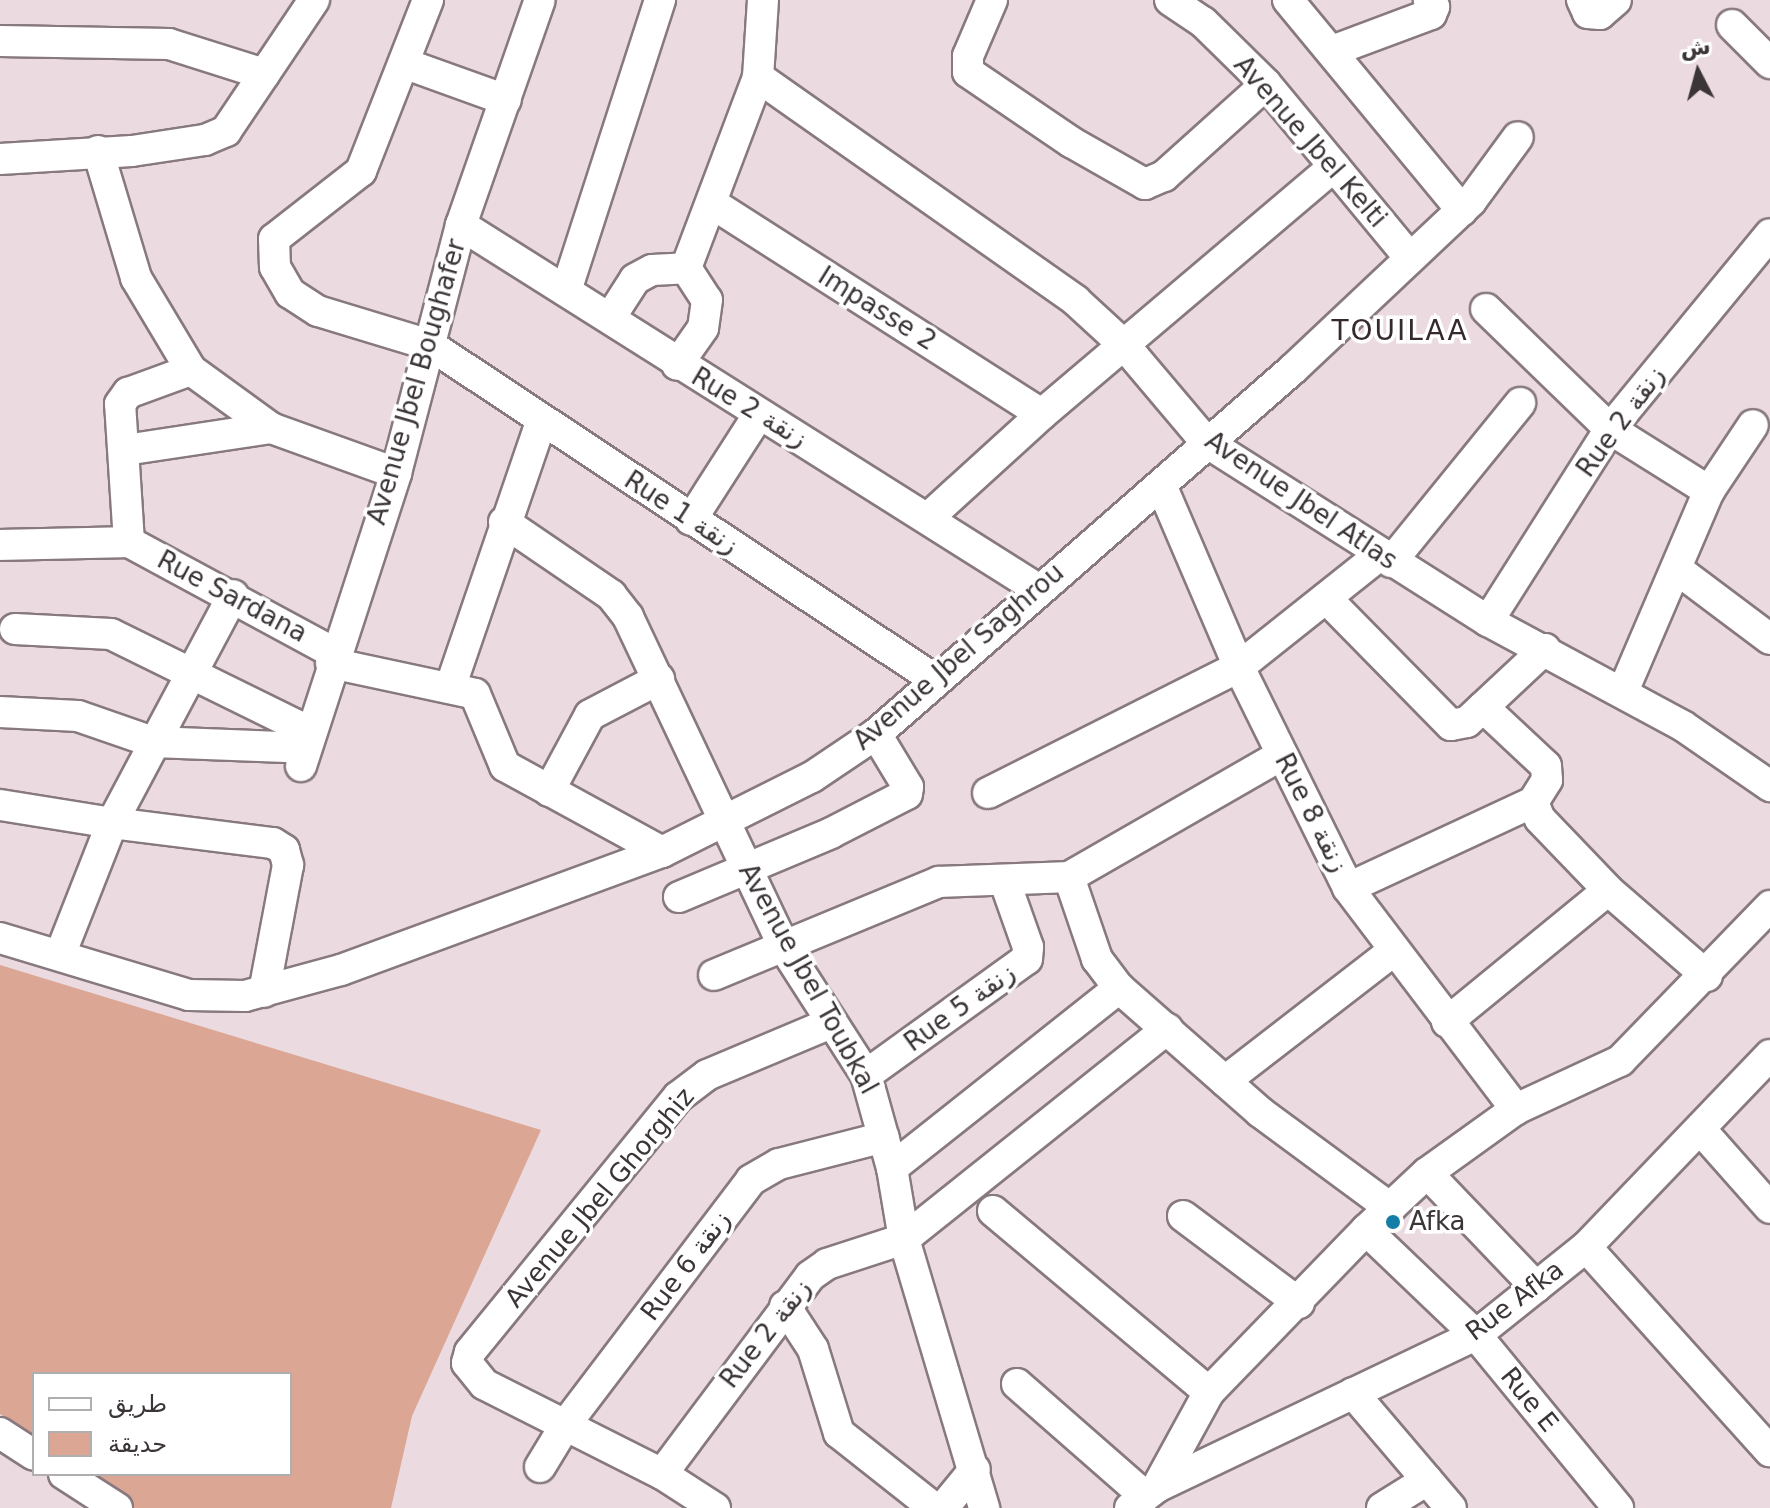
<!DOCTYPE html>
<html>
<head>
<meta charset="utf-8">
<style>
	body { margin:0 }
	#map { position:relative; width:1770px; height:1508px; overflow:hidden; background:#ebdbe1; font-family:"DejaVu Sans",Cairo,sans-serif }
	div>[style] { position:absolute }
	.green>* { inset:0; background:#dba694 }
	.roads { filter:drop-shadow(2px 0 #87797f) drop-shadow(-2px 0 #87797f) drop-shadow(0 2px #87797f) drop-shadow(0 -2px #87797f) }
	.street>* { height:30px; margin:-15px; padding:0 15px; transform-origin:15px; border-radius:15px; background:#fff }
	.dots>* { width:22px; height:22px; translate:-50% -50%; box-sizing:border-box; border:4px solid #fff; border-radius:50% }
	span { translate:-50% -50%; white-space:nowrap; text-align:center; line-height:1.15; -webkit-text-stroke:7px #fff; paint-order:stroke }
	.street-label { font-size:26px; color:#3b3537 }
	.poi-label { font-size:26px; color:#3b3537 }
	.left { translate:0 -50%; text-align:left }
	.neighbourhood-label { font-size:28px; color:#35292e; letter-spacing:2px }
	.legend { position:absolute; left:32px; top:1372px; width:260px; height:104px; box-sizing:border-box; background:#fff; border:2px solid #b1aeaf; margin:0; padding:10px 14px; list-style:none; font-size:24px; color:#3b3537 }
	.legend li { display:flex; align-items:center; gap:16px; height:40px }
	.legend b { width:40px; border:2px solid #b1aeaf }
	.north { position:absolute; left:1658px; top:32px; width:80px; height:80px; -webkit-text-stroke:6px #fff; paint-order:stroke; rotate:354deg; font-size:22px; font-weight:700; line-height:32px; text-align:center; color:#3b3537 }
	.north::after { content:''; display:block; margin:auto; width:28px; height:36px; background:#3b3537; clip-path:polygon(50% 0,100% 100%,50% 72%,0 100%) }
</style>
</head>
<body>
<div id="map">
	<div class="green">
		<i style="clip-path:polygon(0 965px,541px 1130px,412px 1416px,391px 1508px,133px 1508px,85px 1474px,290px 1474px,290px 1374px,34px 1374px,34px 1438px,0 1414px)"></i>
	</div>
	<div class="roads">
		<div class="street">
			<i style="left:428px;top:0;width:184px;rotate:111.4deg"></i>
			<i style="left:361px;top:171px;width:110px;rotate:142deg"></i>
			<i style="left:274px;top:239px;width:28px;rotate:88deg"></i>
			<i style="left:275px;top:267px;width:30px;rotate:60deg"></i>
			<i style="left:290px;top:293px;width:33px;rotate:33deg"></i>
			<i style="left:318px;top:311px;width:117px;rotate:16.9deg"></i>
			<i style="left:430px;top:345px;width:605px;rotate:33.53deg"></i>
			<i style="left:992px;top:0;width:61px;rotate:113.2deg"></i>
			<i style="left:968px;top:56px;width:16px;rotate:90deg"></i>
			<i style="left:968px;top:72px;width:125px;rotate:34.2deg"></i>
			<i style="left:1071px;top:142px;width:85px;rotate:29.6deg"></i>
			<i style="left:1145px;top:184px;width:21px;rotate:-23deg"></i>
			<i style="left:1164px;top:176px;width:137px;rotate:-42deg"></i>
			<i style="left:1170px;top:0;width:40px;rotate:34deg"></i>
			<i style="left:1203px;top:22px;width:88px;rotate:44.5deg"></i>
			<i style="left:1266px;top:84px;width:226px;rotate:50.4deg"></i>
			<i style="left:1288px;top:0;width:273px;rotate:50.4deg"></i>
			<i style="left:1582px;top:0;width:14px;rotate:65deg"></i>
			<i style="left:1588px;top:13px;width:12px;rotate:5deg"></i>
			<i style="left:1600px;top:14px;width:21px;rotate:-41deg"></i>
			<i style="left:1732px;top:25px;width:54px;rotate:45deg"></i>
			<i style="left:0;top:41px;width:169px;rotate:1deg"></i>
			<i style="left:169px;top:44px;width:100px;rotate:17.5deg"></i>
			<i style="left:1332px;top:51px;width:106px;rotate:-20.5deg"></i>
			<i style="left:1431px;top:14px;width:8px;rotate:-67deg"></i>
			<i style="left:1434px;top:7px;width:9px;rotate:-126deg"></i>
			<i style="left:406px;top:64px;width:106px;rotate:19.8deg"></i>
			<i style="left:758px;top:77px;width:388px;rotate:35.1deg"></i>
			<i style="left:1075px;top:300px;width:68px;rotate:42.6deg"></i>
			<i style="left:1125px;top:346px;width:126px;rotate:49.8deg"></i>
			<i style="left:1206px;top:442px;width:334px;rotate:32.4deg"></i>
			<i style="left:1488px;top:621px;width:221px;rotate:28.3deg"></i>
			<i style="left:1683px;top:726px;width:106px;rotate:34.6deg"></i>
			<i style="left:98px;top:151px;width:133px;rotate:73.3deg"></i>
			<i style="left:136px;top:278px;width:107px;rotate:59.1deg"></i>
			<i style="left:191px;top:370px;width:99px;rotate:35.9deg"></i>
			<i style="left:271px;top:428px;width:133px;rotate:19.8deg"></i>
			<i style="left:0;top:159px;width:132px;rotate:-3.5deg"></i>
			<i style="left:132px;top:151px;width:74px;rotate:-8.6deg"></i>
			<i style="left:205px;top:140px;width:23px;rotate:-23deg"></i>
			<i style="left:226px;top:131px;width:158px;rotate:-56.1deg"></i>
			<i style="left:713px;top:204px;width:390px;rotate:32.6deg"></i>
			<i style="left:461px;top:225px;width:682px;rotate:32.25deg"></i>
			<i style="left:686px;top:268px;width:204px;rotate:-69.3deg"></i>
			<i style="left:758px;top:77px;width:77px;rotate:-86.3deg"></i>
			<i style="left:566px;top:291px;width:306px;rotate:-72.1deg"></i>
			<i style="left:1486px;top:309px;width:173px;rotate:44.1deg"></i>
			<i style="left:1610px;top:429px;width:117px;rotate:32.1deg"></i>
			<i style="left:610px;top:318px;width:46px;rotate:-57.3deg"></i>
			<i style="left:635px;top:279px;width:19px;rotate:-28deg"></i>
			<i style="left:652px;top:270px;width:34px;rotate:-3deg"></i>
			<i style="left:686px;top:268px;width:38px;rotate:57deg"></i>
			<i style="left:707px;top:300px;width:28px;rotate:98deg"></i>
			<i style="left:703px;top:328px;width:45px;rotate:125.1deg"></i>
			<i style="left:125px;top:450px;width:148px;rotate:-8.6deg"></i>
			<i style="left:1161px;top:485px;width:198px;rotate:66.8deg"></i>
			<i style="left:1239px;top:667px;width:246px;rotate:63.7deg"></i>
			<i style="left:1348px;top:888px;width:278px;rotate:52.8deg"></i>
			<i style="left:929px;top:517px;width:153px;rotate:-42.3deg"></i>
			<i style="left:1042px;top:414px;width:383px;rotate:-40.3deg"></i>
			<i style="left:691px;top:520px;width:126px;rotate:-57.3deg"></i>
			<i style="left:504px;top:522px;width:130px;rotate:34.3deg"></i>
			<i style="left:611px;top:595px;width:28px;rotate:52deg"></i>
			<i style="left:628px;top:617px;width:367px;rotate:64.7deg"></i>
			<i style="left:785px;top:949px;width:150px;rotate:57.3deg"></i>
			<i style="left:866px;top:1075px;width:97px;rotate:74.4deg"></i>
			<i style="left:892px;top:1168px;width:72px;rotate:80.4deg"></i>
			<i style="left:904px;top:1239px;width:281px;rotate:73.4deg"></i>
			<i style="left:129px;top:542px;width:138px;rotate:-93.7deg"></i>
			<i style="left:120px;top:404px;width:14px;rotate:-54deg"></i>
			<i style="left:128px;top:393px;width:67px;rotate:-20.1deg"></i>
			<i style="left:0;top:545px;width:129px;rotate:-1.3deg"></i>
			<i style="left:129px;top:542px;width:233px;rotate:28.4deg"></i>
			<i style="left:1391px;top:562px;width:205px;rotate:-50.9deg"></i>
			<i style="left:1678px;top:570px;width:115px;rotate:36.9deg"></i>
			<i style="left:1326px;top:598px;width:178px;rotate:45.5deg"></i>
			<i style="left:1451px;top:725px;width:16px;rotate:-11deg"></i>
			<i style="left:1467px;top:722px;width:107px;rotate:-43.1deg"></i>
			<i style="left:1488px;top:621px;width:227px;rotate:-57.6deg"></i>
			<i style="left:1610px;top:429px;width:252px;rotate:-50.6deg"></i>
			<i style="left:15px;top:629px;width:96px;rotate:3deg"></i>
			<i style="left:111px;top:634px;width:222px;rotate:26.2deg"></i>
			<i style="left:331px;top:663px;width:147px;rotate:12.1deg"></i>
			<i style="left:475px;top:694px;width:78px;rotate:67.4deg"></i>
			<i style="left:505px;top:766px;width:179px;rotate:28.7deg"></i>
			<i style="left:450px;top:688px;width:281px;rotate:-71.1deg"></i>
			<i style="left:1624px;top:689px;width:215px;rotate:-66.8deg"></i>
			<i style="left:1709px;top:491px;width:79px;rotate:-56.3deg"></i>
			<i style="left:1483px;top:707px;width:86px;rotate:43.1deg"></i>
			<i style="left:1546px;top:766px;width:14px;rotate:86deg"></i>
			<i style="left:1547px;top:780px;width:26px;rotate:122deg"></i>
			<i style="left:1533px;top:802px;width:18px;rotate:68deg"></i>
			<i style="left:1540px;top:819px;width:98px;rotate:46.2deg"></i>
			<i style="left:1608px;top:890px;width:131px;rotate:41deg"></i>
			<i style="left:0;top:712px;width:78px;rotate:2.9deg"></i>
			<i style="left:78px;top:716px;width:79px;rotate:19.1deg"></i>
			<i style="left:153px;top:742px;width:153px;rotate:2.2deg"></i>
			<i style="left:301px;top:766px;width:308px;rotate:-72deg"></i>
			<i style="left:396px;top:473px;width:256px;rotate:-75.3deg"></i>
			<i style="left:461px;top:225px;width:238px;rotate:-70.7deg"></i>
			<i style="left:549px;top:791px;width:86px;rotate:-61.7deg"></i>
			<i style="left:590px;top:715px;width:78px;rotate:-27.6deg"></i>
			<i style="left:988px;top:793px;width:281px;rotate:-26.7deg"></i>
			<i style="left:1239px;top:667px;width:180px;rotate:-38.5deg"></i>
			<i style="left:0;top:805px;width:113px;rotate:9.1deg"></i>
			<i style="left:112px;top:823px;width:258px;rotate:-62deg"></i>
			<i style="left:1069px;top:877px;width:87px;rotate:71.1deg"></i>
			<i style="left:1097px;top:959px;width:36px;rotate:53deg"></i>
			<i style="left:1119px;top:988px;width:188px;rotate:41.3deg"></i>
			<i style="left:1260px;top:1112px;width:162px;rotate:36.4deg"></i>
			<i style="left:1348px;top:888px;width:204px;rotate:-24.9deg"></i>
			<i style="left:679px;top:897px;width:165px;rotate:-22.8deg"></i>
			<i style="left:831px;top:833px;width:85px;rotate:-27.2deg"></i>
			<i style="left:907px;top:794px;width:7px;rotate:-82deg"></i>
			<i style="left:908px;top:787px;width:62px;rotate:-121.1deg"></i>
			<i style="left:0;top:938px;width:197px;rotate:16.8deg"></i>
			<i style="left:189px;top:995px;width:56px;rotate:1deg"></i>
			<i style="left:245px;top:996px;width:99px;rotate:-15.2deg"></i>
			<i style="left:341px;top:970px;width:342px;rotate:-20.2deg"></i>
			<i style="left:662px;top:852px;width:168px;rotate:-26.6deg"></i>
			<i style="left:812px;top:777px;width:77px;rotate:-33.9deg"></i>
			<i style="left:876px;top:734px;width:554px;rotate:-41.2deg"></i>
			<i style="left:1293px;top:369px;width:245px;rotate:-43.3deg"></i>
			<i style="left:1471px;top:201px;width:79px;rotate:-53.7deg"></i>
			<i style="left:60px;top:955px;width:142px;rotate:-68.5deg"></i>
			<i style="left:112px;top:823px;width:162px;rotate:7.1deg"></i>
			<i style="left:273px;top:843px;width:13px;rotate:32deg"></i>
			<i style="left:284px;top:850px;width:16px;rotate:75deg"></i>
			<i style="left:288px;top:865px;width:129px;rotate:100.7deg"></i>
			<i style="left:714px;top:975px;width:243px;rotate:-22.5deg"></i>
			<i style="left:939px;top:882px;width:130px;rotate:-2.2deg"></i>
			<i style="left:1069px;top:877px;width:245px;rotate:-29.9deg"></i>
			<i style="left:1447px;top:1022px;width:208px;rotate:-39.3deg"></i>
			<i style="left:866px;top:1075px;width:198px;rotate:-35.8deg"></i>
			<i style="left:1027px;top:959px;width:12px;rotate:-85deg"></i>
			<i style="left:1028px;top:947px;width:69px;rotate:-109.5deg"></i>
			<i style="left:1225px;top:1081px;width:212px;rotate:-37.7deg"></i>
			<i style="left:1701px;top:1130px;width:104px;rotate:48.5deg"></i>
			<i style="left:892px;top:1168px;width:290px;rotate:-38.4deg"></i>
			<i style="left:1427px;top:1173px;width:158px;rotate:46.3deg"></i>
			<i style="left:993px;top:1211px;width:282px;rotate:40deg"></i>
			<i style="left:1183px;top:1216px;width:145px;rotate:36.9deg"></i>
			<i style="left:1366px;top:1230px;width:152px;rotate:43.7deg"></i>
			<i style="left:1476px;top:1335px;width:224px;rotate:50.6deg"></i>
			<i style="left:1586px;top:1247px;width:275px;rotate:48deg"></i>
			<i style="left:785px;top:1306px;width:51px;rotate:56.9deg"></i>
			<i style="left:813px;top:1349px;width:88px;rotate:72.8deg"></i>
			<i style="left:839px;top:1433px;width:121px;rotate:38.3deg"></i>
			<i style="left:1017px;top:1384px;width:170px;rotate:41.2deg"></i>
			<i style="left:1353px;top:1393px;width:151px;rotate:49.6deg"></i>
			<i style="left:0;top:1433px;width:40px;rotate:32.9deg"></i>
			<i style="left:540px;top:1467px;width:50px;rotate:-58.8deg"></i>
			<i style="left:566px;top:1424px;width:306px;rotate:-52.8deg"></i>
			<i style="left:751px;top:1180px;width:32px;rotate:-30deg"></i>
			<i style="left:779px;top:1164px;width:108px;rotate:-14.4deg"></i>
			<i style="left:64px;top:1474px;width:63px;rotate:32.7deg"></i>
			<i style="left:662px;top:1474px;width:247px;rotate:-53.2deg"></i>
			<i style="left:810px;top:1276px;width:21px;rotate:-35deg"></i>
			<i style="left:827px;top:1264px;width:81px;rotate:-18deg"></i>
			<i style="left:904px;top:1239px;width:337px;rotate:-38.6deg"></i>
			<i style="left:1157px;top:1487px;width:353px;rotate:-25.5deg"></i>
			<i style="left:1476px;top:1335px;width:141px;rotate:-38.7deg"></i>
			<i style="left:1586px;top:1247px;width:266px;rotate:-46.2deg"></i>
			<i style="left:715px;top:1508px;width:63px;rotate:-147.3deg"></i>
			<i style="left:662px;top:1474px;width:199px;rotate:-153.2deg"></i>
			<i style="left:484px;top:1384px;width:27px;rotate:-129deg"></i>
			<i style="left:467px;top:1363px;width:11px;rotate:-75deg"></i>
			<i style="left:470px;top:1352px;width:329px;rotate:-50.8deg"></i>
			<i style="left:678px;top:1097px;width:36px;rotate:-37deg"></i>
			<i style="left:707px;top:1075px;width:134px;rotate:-22.8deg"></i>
			<i style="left:943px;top:1508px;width:50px;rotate:-50.6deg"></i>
			<i style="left:1130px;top:1508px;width:34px;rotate:-38deg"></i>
			<i style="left:1157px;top:1487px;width:108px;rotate:-61.3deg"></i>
			<i style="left:1209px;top:1392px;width:226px;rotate:-45.9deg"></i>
			<i style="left:1366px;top:1230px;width:83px;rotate:-43.1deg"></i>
			<i style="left:1427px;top:1173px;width:110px;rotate:-35.7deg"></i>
			<i style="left:1516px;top:1109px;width:115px;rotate:-24.8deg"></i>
			<i style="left:1620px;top:1061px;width:216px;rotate:-45.9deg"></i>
			<i style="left:1382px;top:1508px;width:53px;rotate:-31.9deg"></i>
		</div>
	</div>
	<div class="dots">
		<i style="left:1393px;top:1222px;background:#157ea8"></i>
	</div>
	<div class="street-label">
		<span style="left:1310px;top:142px;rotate:49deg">Avenue Jbel Kelti</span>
		<span style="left:877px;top:309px;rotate:32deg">Impasse 2</span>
		<span style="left:417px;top:382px;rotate:-74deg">Avenue Jbel Boughafer</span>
		<span style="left:749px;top:408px;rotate:31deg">Rue 2 زنقة</span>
		<span style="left:1621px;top:422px;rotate:-54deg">Rue 2 زنقة</span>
		<span style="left:1301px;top:501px;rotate:34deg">Avenue Jbel Atlas</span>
		<span style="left:681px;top:513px;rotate:33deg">Rue 1 زنقة</span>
		<span style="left:232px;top:597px;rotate:28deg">Rue Sardana</span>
		<span style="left:959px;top:657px;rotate:-41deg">Avenue Jbel Saghrou</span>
		<span style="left:1311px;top:813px;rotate:63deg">Rue 8 زنقة</span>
		<span style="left:808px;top:979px;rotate:61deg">Avenue Jbel Toubkal</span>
		<span style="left:960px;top:1008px;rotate:-36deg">Rue 5 زنقة</span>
		<span style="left:600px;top:1198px;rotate:-50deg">Avenue Jbel Ghorghiz</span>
		<span style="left:686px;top:1266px;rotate:-53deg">Rue 6 زنقة</span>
		<span style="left:1515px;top:1301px;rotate:-37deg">Rue Afka</span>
		<span style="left:766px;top:1334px;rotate:-52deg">Rue 2 زنقة</span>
		<span style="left:1529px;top:1400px;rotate:51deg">Rue E</span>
	</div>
	<div class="poi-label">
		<span class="left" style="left:1409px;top:1222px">Afka</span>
	</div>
	<div class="neighbourhood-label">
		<span style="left:1400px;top:331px">TOUILAA</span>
	</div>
	<ul class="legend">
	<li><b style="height:10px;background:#fff"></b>طريق</li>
	<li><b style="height:22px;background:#dba694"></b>حديقة</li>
	</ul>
	<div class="north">ش</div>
</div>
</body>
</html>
